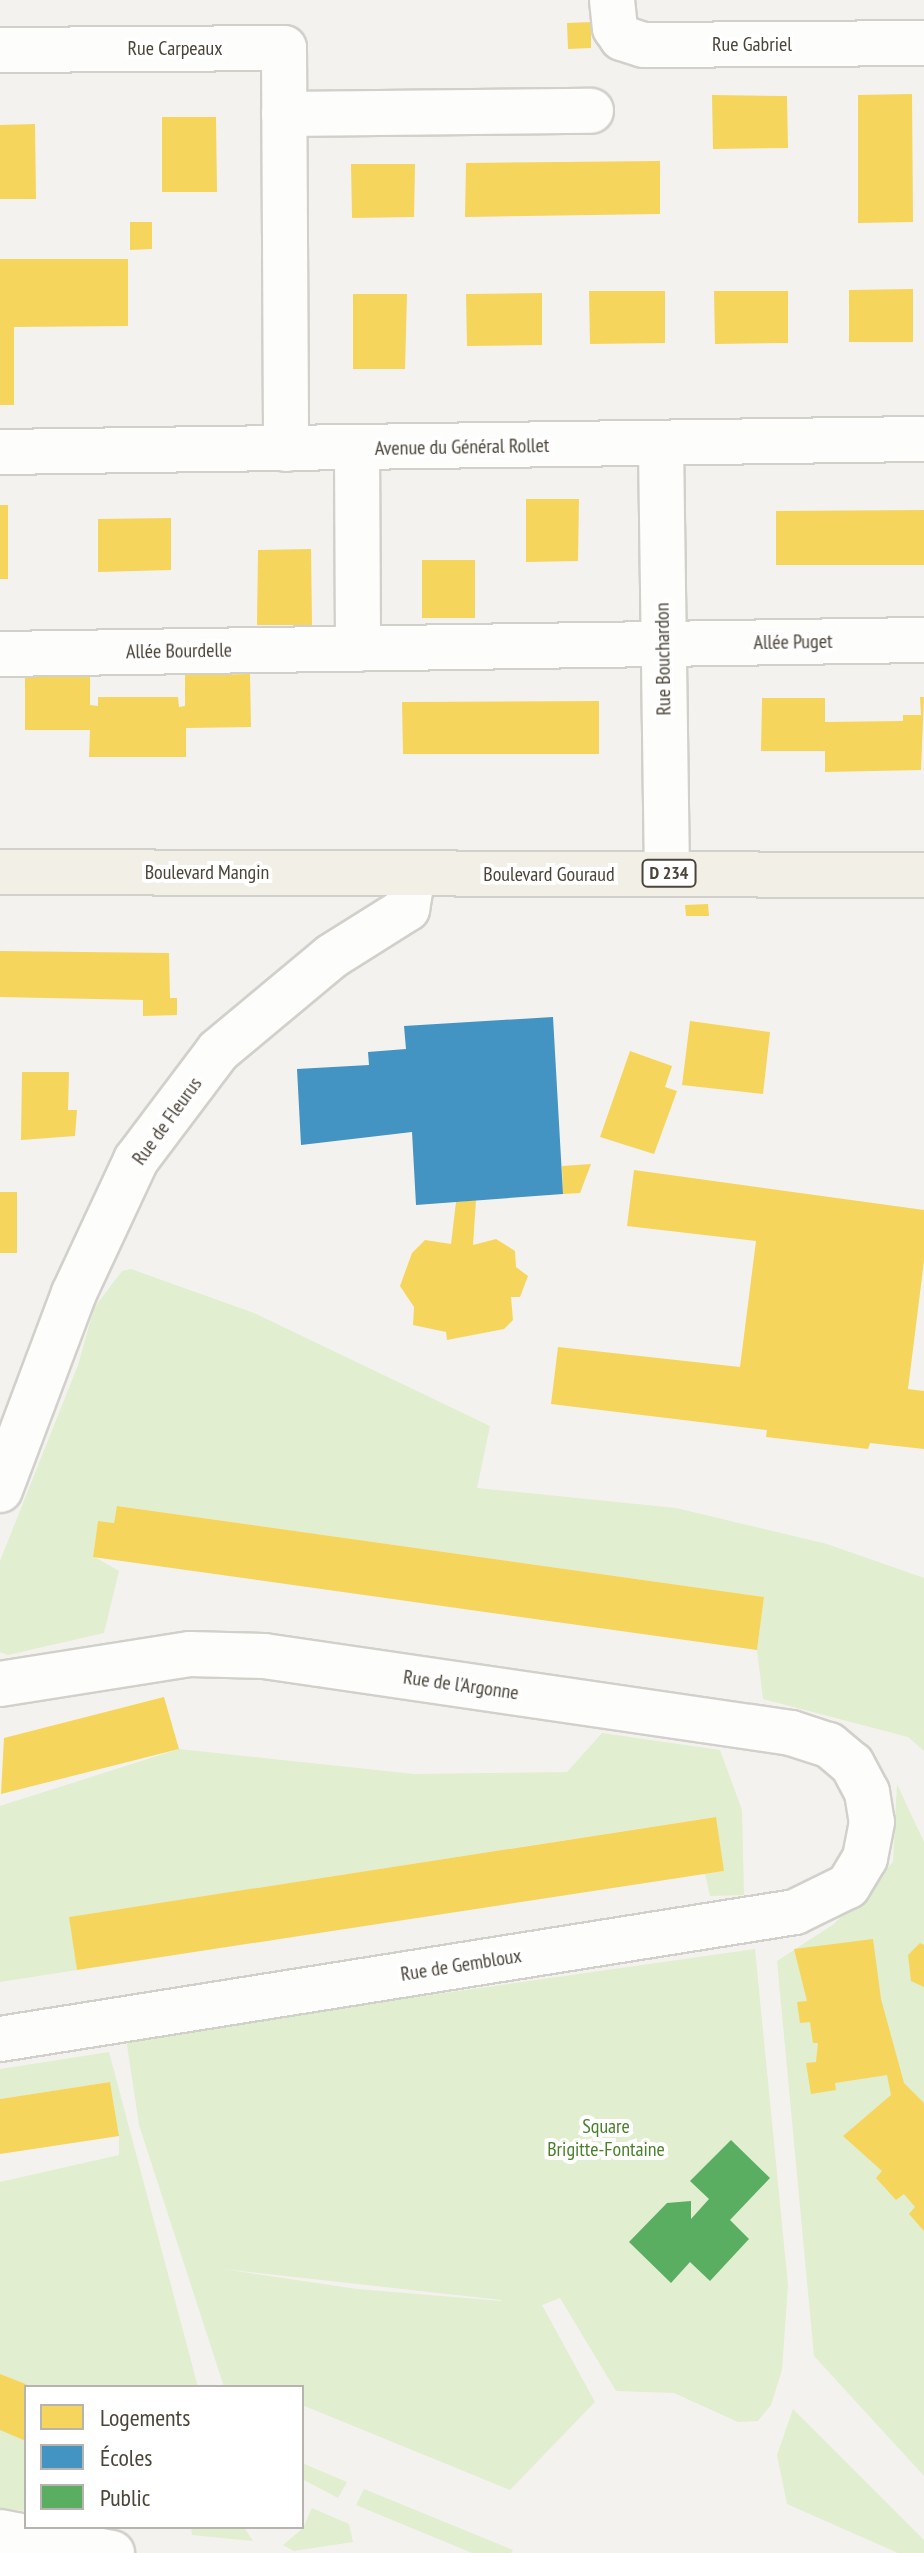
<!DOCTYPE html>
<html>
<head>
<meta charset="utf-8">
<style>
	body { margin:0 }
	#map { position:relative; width:924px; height:2553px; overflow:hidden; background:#f4f2ee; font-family:"PT Sans Narrow",sans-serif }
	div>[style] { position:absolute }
	.green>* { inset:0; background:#e1eecf }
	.homes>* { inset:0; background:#f6d55c }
	.schools>* { inset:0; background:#4393c3 }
	.public>* { inset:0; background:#5aae61 }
	.roads { filter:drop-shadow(2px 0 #d2d0cb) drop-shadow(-2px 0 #d2d0cb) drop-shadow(0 2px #d2d0cb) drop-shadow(0 -2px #d2d0cb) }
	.street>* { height:44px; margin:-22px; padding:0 22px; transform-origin:22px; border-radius:22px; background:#fdfdfc }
	.primary>* { height:44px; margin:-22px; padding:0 22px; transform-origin:22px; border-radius:22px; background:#f2efe6 }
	span { translate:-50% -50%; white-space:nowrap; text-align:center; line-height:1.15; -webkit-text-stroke:8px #fff; paint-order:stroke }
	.shield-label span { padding:2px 6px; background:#fff; border:2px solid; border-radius:6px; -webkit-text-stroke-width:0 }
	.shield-label { font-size:18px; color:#4b4439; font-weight:700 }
	.street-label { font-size:20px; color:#4b4439 }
	.park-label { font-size:20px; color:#4a7f2a }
	.legend { position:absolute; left:24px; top:2385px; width:280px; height:144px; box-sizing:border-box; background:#fff; border:2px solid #b7b4b0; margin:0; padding:10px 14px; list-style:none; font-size:24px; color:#4b4439 }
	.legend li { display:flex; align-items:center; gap:16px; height:40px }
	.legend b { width:40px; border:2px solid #b7b4b0 }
</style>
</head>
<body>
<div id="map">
	<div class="green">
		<i style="clip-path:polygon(131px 1269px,254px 1313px,490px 1426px,477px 1488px,676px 1508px,827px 1544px,924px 1578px,924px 1751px,908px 1737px,763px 1699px,757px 1650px,764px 1597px,118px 1506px,114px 1523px,98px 1521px,93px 1556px,119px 1571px,104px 1633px,8px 1655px,0 1652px,0 1561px,78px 1365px,94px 1308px,122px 1271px)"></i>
		<i style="clip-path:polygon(602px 1733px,720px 1750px,742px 1810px,744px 1895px,710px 1896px,705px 1874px,724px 1871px,715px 1817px,70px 1917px,77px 1970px,0 1982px,0 1806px,179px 1749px,414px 1774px,567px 1772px)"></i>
		<i style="clip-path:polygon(897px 1784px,924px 1842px,924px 2476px,814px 2356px,777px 1961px,834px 1924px,893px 1862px)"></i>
		<i style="clip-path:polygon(evenodd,755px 1949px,788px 2285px,782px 2370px,771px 2405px,758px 2421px,738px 2422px,674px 2393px,616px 2391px,560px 2298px,542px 2305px,595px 2402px,510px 2490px,302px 2405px,302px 2387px,224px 2387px,139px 2125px,126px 2038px,755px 1949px,223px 2269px,501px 2300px,501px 2301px,357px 2289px,223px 2269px)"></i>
		<i style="clip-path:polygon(109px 2052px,198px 2387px,26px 2387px,26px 2511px,0 2508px,0 2182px,119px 2155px,119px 2136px,110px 2082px,0 2099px,0 2069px)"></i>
		<i style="clip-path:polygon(793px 2409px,924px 2540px,924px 2553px,898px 2553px,787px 2504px,777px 2455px)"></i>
		<i style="clip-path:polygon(302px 2463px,347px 2482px,338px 2498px,302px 2479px)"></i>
		<i style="clip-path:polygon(364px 2489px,513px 2550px,511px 2553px,472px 2553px,356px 2505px)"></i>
		<i style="clip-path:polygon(312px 2508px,349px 2524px,353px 2542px,294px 2551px,283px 2545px,303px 2528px)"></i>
		<i style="clip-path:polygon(191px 2527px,244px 2527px,253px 2541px,192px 2535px)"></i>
	</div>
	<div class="homes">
		<i style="clip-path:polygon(591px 22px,591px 48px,568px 49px,567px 23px)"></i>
		<i style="clip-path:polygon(912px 94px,913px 222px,858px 223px,858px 95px)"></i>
		<i style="clip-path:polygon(712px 95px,787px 96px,788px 148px,713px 149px)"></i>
		<i style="clip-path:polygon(162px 117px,216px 117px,217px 192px,162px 192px)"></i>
		<i style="clip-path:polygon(35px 124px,36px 199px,0 199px,0 125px)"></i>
		<i style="clip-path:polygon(660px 161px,660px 214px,465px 217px,466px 163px)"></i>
		<i style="clip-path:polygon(351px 164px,415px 164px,414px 217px,352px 218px)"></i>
		<i style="clip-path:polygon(130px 222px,152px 222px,152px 249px,130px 250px)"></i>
		<i style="clip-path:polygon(0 259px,128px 259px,128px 326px,14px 327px,14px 405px,0 405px)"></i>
		<i style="clip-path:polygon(913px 289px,913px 342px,849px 342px,849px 290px)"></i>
		<i style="clip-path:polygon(589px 291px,665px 291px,665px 343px,590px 344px)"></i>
		<i style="clip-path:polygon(714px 291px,788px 291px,788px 343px,715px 344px)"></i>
		<i style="clip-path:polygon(542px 293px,542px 345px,467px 346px,466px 294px)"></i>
		<i style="clip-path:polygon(353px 294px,407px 294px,405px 369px,353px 369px)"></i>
		<i style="clip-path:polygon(526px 499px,579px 499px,578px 561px,526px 562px)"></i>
		<i style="clip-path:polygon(0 505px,8px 505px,8px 579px,0 579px)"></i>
		<i style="clip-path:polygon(924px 510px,924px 565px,776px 565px,776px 511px)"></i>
		<i style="clip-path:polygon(171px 518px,171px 570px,98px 572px,98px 519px)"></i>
		<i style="clip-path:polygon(311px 549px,312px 625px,257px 625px,258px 550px)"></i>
		<i style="clip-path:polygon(422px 560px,475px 560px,475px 618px,422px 618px)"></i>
		<i style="clip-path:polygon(250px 674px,251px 727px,186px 728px,186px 757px,89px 757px,90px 730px,25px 730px,25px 675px,90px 675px,90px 705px,98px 706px,98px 697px,178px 697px,179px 707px,185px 706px,185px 675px)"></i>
		<i style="clip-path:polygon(920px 697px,924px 697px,921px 770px,825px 772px,825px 751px,761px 751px,762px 698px,825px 698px,825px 722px,903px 721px,903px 715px,921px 715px)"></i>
		<i style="clip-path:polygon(599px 701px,599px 754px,403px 754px,402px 702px)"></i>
		<i style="clip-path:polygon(708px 904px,709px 916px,686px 916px,685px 905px)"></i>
		<i style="clip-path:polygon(0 951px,169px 953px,170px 998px,177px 998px,177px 1015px,143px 1016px,143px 1000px,0 997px)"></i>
		<i style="clip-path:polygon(690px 1021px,770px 1032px,763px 1094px,682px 1085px)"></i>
		<i style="clip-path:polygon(630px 1051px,672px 1066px,665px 1087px,677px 1091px,654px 1154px,600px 1137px)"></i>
		<i style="clip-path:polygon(22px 1072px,69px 1072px,68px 1110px,77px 1110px,75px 1136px,21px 1140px)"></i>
		<i style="clip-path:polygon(591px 1164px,580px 1193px,563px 1194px,562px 1166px)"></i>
		<i style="clip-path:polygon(634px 1170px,924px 1210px,924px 1261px,908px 1389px,924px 1391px,924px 1449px,870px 1443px,868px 1449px,766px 1437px,767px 1430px,551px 1404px,558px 1347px,740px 1367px,756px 1241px,627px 1226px)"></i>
		<i style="clip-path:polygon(0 1192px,17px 1192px,17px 1253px,0 1253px)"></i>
		<i style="clip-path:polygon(476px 1200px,473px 1245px,496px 1239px,515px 1251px,516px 1267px,528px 1276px,520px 1297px,511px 1297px,513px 1320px,504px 1329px,447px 1340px,446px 1332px,413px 1325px,414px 1307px,400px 1286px,412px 1253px,425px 1240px,451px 1244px,456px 1202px)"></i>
		<i style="clip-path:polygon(117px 1506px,764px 1597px,757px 1650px,93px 1557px,98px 1521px,114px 1523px)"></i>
		<i style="clip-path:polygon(164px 1697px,179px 1749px,1px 1794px,4px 1738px)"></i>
		<i style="clip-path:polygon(716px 1817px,724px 1871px,77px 1970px,69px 1917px)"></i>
		<i style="clip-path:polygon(873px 1939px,881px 1999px,904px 2083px,924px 2103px,924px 2231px,909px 2214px,915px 2207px,904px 2194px,896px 2200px,876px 2178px,882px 2171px,843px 2136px,891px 2095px,887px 2075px,835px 2083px,836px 2090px,811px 2094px,806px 2063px,816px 2062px,818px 2043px,813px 2043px,810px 2022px,800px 2023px,797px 2002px,807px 2001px,794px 1949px)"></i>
		<i style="clip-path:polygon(920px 1943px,924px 1945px,924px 1987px,911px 1981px,908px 1955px)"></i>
		<i style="clip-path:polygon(110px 2082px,119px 2136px,0 2154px,0 2099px)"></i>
		<i style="clip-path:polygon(0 2374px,33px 2387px,26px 2387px,26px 2441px,0 2430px)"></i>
	</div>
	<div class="schools">
		<i style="clip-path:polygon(553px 1017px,563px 1194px,416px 1205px,412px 1132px,301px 1145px,297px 1069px,369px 1065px,368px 1052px,406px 1049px,404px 1026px)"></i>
	</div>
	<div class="public">
		<i style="clip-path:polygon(731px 2140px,770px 2178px,730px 2220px,749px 2239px,710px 2281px,690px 2262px,671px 2283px,629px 2242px,667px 2203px,691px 2201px,691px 2219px,709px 2199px,690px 2181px)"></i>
	</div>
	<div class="roads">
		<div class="street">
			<i style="left:612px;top:0;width:28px;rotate:84deg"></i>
			<i style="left:615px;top:28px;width:12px;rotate:55deg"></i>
			<i style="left:622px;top:38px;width:23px;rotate:18deg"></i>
			<i style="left:644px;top:45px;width:280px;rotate:-0.4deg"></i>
			<i style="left:0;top:50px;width:284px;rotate:-0.4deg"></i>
			<i style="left:284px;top:48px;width:401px;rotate:89.7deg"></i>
			<i style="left:284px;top:114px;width:307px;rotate:-0.6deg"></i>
			<i style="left:661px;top:445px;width:428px;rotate:89.2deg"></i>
			<i style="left:357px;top:448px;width:201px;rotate:89.7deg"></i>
			<i style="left:0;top:452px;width:924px;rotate:-0.81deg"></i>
			<i style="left:0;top:654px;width:924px;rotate:-0.87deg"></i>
			<i style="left:0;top:1490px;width:210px;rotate:-69.4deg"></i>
			<i style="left:74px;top:1293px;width:147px;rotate:-65deg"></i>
			<i style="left:136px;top:1160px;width:136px;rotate:-53deg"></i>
			<i style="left:218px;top:1051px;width:148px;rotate:-39.8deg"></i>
			<i style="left:332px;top:956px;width:89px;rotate:-32.1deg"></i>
			<i style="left:407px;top:909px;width:35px;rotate:-80deg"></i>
			<i style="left:0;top:1684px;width:192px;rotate:-9deg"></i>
			<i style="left:190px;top:1654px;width:74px;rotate:1.5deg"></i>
			<i style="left:264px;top:1656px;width:533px;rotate:8.31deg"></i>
			<i style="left:791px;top:1733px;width:40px;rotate:18deg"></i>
			<i style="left:829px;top:1745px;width:30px;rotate:40deg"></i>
			<i style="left:852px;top:1764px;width:32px;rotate:62deg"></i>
			<i style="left:867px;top:1792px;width:30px;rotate:81deg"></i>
			<i style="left:872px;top:1822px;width:37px;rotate:101deg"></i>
			<i style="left:865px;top:1858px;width:33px;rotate:121deg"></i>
			<i style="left:848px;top:1886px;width:59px;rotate:153.9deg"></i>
			<i style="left:795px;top:1912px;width:805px;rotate:170.92deg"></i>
			<i style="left:0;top:2532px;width:114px;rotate:10.6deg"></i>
		</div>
		<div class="primary">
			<i style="left:0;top:872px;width:924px;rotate:0.19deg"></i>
		</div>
	</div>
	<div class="shield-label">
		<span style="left:669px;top:873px">D 234</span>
	</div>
	<div class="street-label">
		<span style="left:752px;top:44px">Rue Gabriel</span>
		<span style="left:175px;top:48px">Rue Carpeaux</span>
		<span style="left:462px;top:447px;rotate:-1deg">Avenue du Général Rollet</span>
		<span style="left:793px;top:642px;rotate:-1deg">Allée Puget</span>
		<span style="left:179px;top:651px;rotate:-1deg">Allée Bourdelle</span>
		<span style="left:663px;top:659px;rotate:-91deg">Rue Bouchardon</span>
		<span style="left:207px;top:872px">Boulevard Mangin</span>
		<span style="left:549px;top:874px">Boulevard Gouraud</span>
		<span style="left:167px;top:1121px;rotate:-54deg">Rue de Fleurus</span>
		<span style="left:461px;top:1685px;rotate:8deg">Rue de l'Argonne</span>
		<span style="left:461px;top:1965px;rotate:-9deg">Rue de Gembloux</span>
	</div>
	<div class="park-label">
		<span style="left:606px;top:2138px">Square<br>Brigitte-Fontaine</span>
	</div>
	<ul class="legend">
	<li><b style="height:22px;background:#f6d55c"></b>Logements</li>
	<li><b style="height:22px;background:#4393c3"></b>Écoles</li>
	<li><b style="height:22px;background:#5aae61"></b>Public</li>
	</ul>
</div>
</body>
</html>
